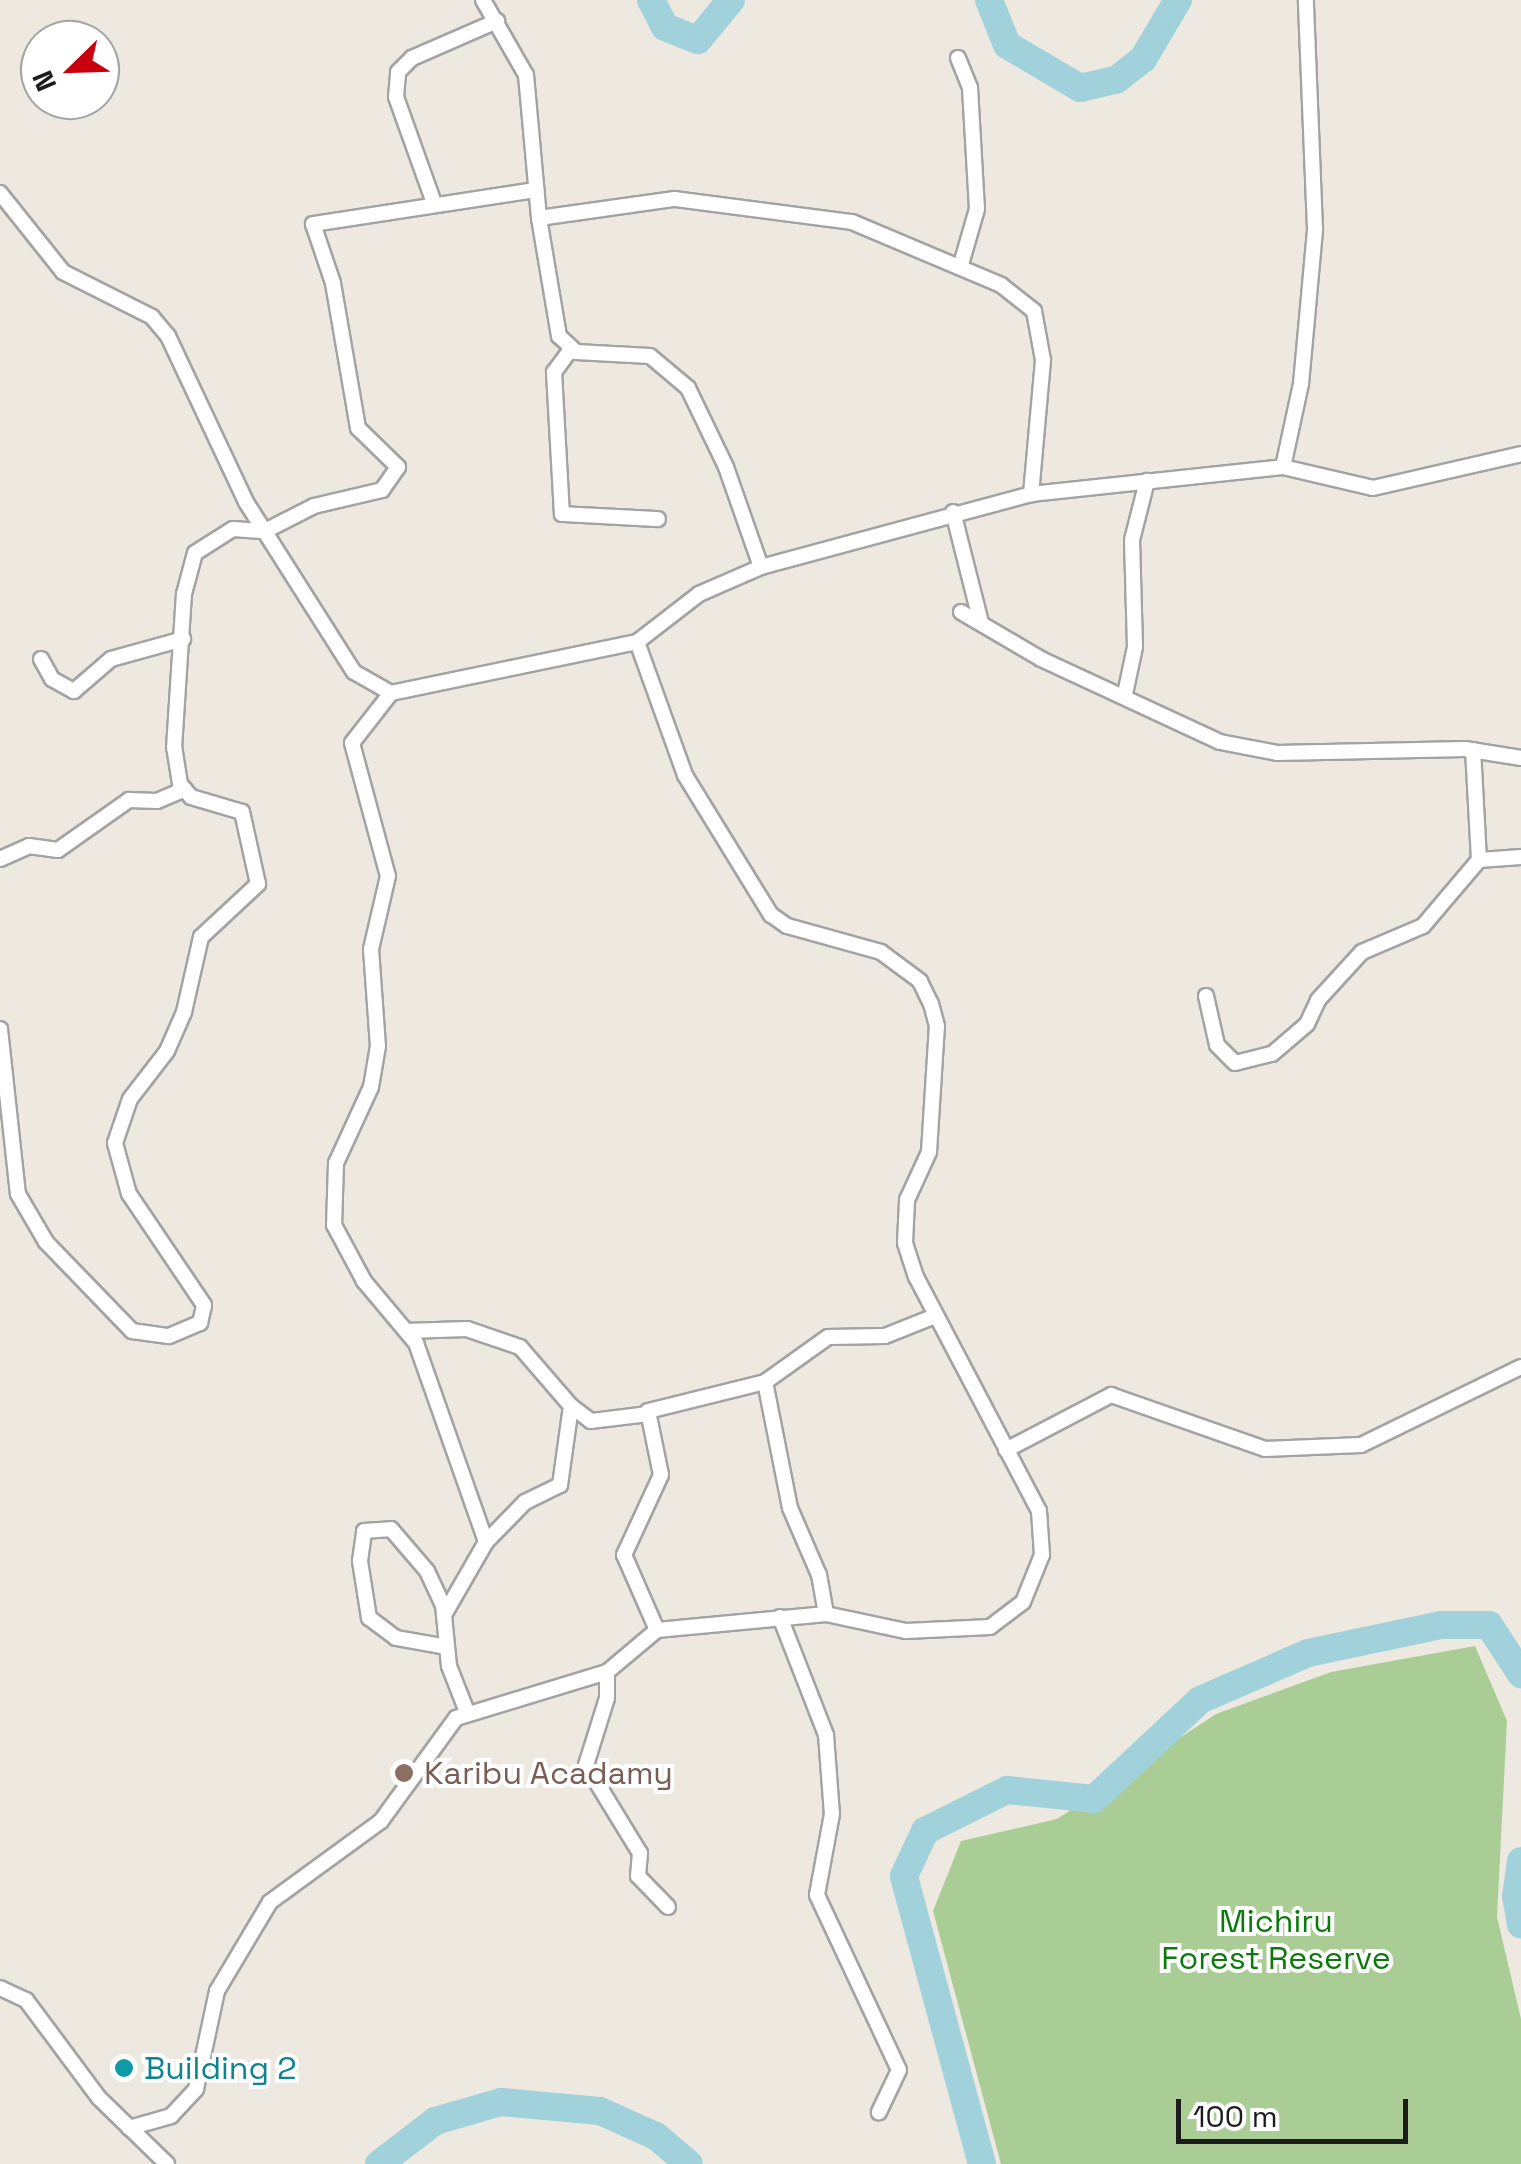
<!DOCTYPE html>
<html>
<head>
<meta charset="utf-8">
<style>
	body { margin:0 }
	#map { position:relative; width:1521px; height:2164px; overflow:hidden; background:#ede9e1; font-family:"Space Grotesk",sans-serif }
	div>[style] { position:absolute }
	.forest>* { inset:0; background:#aacd96 }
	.river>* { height:28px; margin:-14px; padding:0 14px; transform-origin:14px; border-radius:14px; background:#a1d2dc }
	.roads { filter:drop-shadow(2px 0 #a3a3a3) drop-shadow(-2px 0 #a3a3a3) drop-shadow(0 2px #a3a3a3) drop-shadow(0 -2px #a3a3a3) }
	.minor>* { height:14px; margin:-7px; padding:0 7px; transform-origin:7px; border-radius:7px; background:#fff }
	.dots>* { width:28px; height:28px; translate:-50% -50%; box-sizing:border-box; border:5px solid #fff; border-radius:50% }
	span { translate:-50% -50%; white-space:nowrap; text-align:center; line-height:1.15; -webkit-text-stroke:8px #fff; paint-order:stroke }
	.education-label { font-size:32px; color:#785e54 }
	.left { translate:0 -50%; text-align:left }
	.park-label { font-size:32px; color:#0b790c }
	.culture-label { font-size:32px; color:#0d838f }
	.north { position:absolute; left:20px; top:20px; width:100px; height:100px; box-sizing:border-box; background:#fff; border:2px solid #a4a4a4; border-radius:50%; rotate:247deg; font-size:28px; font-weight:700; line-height:40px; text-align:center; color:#1c1c1c }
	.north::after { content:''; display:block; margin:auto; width:35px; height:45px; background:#c8000e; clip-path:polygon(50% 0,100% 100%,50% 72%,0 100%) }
	.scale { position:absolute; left:1176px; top:2099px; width:232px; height:45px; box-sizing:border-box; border:5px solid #1c1c1c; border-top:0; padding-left:12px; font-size:30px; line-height:35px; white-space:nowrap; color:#1c1c1c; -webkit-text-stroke:8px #fff; paint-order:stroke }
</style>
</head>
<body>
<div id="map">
	<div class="forest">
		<i style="clip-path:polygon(1475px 1646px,1507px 1721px,1497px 1917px,1521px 2019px,1521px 2164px,1001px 2164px,933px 1911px,961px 1841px,1057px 1819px,1216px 1714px,1331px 1672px)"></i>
	</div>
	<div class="river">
		<i style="left:651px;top:0;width:30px;rotate:63deg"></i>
		<i style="left:665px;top:27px;width:35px;rotate:22deg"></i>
		<i style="left:698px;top:40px;width:52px;rotate:-50.5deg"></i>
		<i style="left:989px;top:0;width:48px;rotate:68.2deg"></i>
		<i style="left:1007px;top:45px;width:85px;rotate:30.5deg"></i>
		<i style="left:1080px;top:88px;width:37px;rotate:-13deg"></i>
		<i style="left:1116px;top:80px;width:34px;rotate:-38deg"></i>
		<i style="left:1143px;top:59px;width:69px;rotate:-59.3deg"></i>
		<i style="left:1521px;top:1861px;width:35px;rotate:98deg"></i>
		<i style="left:1516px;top:1896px;width:29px;rotate:80deg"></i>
		<i style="left:379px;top:2164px;width:71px;rotate:-37.5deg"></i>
		<i style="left:435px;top:2121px;width:69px;rotate:-16.1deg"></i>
		<i style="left:501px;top:2102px;width:99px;rotate:5.2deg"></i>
		<i style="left:600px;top:2111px;width:61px;rotate:24.1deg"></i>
		<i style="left:656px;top:2136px;width:43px;rotate:40.3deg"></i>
		<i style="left:982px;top:2164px;width:298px;rotate:-105.2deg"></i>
		<i style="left:904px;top:1876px;width:50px;rotate:-65deg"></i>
		<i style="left:925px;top:1831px;width:92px;rotate:-26.6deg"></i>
		<i style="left:1007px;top:1790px;width:87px;rotate:5.9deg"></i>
		<i style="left:1094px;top:1799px;width:145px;rotate:-43deg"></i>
		<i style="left:1200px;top:1700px;width:118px;rotate:-23.5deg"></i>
		<i style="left:1308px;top:1653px;width:136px;rotate:-11.9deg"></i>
		<i style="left:1441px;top:1625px;width:48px"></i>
		<i style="left:1489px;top:1625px;width:59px;rotate:56.9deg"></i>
	</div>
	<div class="roads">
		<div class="minor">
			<i style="left:483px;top:0;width:86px;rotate:60.2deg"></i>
			<i style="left:526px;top:75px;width:144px;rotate:84.8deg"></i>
			<i style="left:539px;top:218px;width:120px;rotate:80.4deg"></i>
			<i style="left:559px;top:336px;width:23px;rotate:43deg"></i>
			<i style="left:576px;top:352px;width:74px;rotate:3.1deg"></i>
			<i style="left:650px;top:356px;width:50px;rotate:40.1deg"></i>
			<i style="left:688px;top:388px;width:88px;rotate:64.3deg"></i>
			<i style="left:726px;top:467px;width:106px;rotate:70.7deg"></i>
			<i style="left:958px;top:58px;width:32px;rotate:68deg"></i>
			<i style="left:970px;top:88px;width:121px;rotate:86.7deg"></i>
			<i style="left:977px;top:209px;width:61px;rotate:106.1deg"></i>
			<i style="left:0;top:193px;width:101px;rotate:51.4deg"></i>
			<i style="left:63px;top:272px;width:100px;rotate:26.8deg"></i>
			<i style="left:152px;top:317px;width:25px;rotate:50deg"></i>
			<i style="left:168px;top:336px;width:183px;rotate:64.8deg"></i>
			<i style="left:246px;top:502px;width:201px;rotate:57.6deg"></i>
			<i style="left:354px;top:672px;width:43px;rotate:29.6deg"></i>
			<i style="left:391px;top:693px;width:251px;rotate:-11.7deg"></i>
			<i style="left:637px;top:642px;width:78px;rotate:-37.7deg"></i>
			<i style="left:699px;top:594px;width:68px;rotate:-23.5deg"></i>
			<i style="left:761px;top:567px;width:280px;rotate:-15.1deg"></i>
			<i style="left:1031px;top:494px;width:253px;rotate:-6.1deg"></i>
			<i style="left:1283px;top:467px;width:92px;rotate:13.1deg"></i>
			<i style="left:1373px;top:488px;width:152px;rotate:-12.9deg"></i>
			<i style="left:434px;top:203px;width:113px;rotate:-109.7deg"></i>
			<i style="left:396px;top:97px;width:25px;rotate:-85deg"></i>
			<i style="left:398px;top:72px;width:20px;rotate:-45deg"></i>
			<i style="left:412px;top:58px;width:93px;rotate:-23.5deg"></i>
			<i style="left:539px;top:218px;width:137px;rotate:-8deg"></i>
			<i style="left:675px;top:199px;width:178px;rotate:7.4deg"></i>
			<i style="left:852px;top:222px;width:162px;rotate:22.9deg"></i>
			<i style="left:1001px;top:285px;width:42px;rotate:38.2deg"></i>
			<i style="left:1034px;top:311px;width:50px;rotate:79.6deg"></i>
			<i style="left:1043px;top:360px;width:135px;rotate:95.1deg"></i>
			<i style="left:571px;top:349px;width:29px;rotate:126deg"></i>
			<i style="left:554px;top:372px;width:142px;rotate:86.8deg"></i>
			<i style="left:562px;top:514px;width:96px;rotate:3deg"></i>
			<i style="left:1283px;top:467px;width:85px;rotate:-77.8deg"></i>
			<i style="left:1301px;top:384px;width:156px;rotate:-84.8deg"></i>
			<i style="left:1315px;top:229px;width:229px;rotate:-92.3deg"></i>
			<i style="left:953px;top:512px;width:114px;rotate:75.8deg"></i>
			<i style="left:961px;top:612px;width:93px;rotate:30.4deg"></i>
			<i style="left:1041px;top:659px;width:197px;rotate:24.9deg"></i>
			<i style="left:1220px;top:742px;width:58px;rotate:10.9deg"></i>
			<i style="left:1277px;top:753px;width:188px;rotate:-1.2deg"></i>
			<i style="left:1465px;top:749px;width:57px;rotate:9.1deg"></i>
			<i style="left:41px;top:659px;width:23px;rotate:61deg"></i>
			<i style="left:52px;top:679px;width:25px;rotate:29deg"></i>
			<i style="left:74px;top:691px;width:49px;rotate:-40.9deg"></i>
			<i style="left:111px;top:659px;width:75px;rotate:-15.5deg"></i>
			<i style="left:391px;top:693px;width:63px;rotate:128deg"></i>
			<i style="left:352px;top:743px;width:138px;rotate:74.9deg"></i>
			<i style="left:388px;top:876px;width:75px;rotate:103.1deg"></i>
			<i style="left:371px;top:949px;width:97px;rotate:85.9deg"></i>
			<i style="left:378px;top:1046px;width:42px;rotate:99.7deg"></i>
			<i style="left:371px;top:1087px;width:84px;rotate:114.7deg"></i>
			<i style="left:336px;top:1163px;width:62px;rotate:91.8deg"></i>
			<i style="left:334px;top:1225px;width:64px;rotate:61.8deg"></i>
			<i style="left:364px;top:1281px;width:81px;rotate:50deg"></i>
			<i style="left:416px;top:1343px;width:211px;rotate:70.6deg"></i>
			<i style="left:486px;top:1542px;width:84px;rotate:119.9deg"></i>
			<i style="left:1125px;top:694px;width:48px;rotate:-78deg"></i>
			<i style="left:1135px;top:647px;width:107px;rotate:-91.6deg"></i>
			<i style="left:1132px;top:540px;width:61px;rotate:-75.7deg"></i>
			<i style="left:0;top:859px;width:32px;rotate:-24deg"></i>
			<i style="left:29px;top:846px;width:29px;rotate:8deg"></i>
			<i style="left:58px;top:850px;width:87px;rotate:-35.2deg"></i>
			<i style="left:129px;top:800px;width:28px;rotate:2deg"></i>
			<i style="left:157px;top:801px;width:30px;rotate:-23deg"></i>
			<i style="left:1479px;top:860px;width:42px;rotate:-4.1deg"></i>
			<i style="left:1206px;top:996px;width:50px;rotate:77.3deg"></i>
			<i style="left:1217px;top:1045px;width:25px;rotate:45deg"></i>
			<i style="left:1235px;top:1063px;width:38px;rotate:-14deg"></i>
			<i style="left:1272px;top:1054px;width:46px;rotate:-40.6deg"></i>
			<i style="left:1307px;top:1024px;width:26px;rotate:-65deg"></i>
			<i style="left:1318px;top:1000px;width:65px;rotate:-47.5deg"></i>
			<i style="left:1362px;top:952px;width:66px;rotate:-23.1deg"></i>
			<i style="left:1423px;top:926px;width:87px;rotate:-49.7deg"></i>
			<i style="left:1479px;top:860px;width:110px;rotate:-93.1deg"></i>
			<i style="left:0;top:1029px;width:166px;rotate:83.8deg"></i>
			<i style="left:18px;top:1194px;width:56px;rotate:59.7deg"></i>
			<i style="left:46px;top:1242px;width:124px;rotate:46deg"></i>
			<i style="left:132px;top:1331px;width:37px;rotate:8deg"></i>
			<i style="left:169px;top:1336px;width:34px;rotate:-23deg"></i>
			<i style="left:200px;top:1323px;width:18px;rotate:-77deg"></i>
			<i style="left:204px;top:1305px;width:134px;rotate:-124deg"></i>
			<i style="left:129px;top:1194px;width:53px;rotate:-105.4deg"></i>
			<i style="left:115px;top:1143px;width:46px;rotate:-71.2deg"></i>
			<i style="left:130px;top:1099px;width:61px;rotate:-52.4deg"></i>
			<i style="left:167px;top:1051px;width:43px;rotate:-66.4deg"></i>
			<i style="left:184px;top:1012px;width:77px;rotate:-77.2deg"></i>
			<i style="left:201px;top:937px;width:78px;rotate:-42.9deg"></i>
			<i style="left:258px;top:884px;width:74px;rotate:-102.5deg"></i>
			<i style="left:242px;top:812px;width:53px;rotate:-163.6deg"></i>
			<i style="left:191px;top:797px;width:17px;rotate:-130deg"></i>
			<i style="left:180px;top:784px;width:36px;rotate:-99deg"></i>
			<i style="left:174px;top:748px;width:154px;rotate:-86.3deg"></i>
			<i style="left:184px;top:594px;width:42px;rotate:-75deg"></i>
			<i style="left:195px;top:553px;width:45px;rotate:-32.3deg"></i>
			<i style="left:233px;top:529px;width:32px;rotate:4deg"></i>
			<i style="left:265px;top:531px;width:55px;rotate:-27deg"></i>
			<i style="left:314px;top:506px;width:70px;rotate:-13.2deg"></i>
			<i style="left:382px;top:490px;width:28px;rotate:-55deg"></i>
			<i style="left:398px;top:467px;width:56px;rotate:-135.7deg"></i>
			<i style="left:358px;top:428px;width:147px;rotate:-99.8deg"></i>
			<i style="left:333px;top:283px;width:62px;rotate:-108.7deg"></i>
			<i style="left:313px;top:224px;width:226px;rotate:-8.7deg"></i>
			<i style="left:406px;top:1331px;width:61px;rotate:-1.9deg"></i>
			<i style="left:467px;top:1329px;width:56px;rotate:18.8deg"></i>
			<i style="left:520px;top:1347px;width:78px;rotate:49.2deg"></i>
			<i style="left:571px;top:1406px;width:80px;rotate:97.9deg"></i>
			<i style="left:560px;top:1485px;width:39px;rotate:154deg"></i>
			<i style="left:525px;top:1502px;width:56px;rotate:134.3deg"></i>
			<i style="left:571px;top:1406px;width:25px;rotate:37deg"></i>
			<i style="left:591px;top:1421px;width:57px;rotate:-7deg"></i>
			<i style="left:1006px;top:1450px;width:119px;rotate:-27.6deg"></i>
			<i style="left:1111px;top:1395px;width:163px;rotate:19.3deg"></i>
			<i style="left:1265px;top:1449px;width:96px;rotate:-2.4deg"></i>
			<i style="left:1361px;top:1445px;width:178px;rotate:-26deg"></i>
			<i style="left:826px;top:1614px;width:40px;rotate:-100deg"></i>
			<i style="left:819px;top:1575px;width:73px;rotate:-113.4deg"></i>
			<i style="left:790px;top:1508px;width:128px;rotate:-101.2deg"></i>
			<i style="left:765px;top:1382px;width:77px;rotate:-35.5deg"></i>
			<i style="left:828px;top:1337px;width:57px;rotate:-1deg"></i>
			<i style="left:885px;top:1336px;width:54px;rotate:-21.8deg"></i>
			<i style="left:780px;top:1617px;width:127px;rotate:68.7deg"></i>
			<i style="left:826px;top:1735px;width:79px;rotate:85.7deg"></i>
			<i style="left:832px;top:1814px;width:82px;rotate:100.5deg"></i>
			<i style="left:817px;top:1895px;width:193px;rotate:64.9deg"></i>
			<i style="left:899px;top:2070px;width:47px;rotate:115.5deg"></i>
			<i style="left:657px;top:1630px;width:82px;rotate:-113.7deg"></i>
			<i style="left:624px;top:1555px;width:88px;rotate:-65.2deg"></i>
			<i style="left:661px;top:1475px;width:65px;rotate:-101.5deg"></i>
			<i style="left:648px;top:1411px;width:121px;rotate:-13.9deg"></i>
			<i style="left:447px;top:1647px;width:52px;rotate:-170deg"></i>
			<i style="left:396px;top:1638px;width:34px;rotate:-143deg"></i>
			<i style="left:369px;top:1618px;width:58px;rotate:-99deg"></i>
			<i style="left:360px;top:1561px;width:30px;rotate:-82deg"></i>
			<i style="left:364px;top:1531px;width:27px;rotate:-4deg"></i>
			<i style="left:391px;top:1529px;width:55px;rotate:49.4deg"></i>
			<i style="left:427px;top:1571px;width:38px;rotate:65deg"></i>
			<i style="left:443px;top:1605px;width:61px;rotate:84.4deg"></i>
			<i style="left:449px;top:1666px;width:49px;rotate:68.6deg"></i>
			<i style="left:607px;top:1672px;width:26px;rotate:90deg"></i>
			<i style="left:607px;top:1698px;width:70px;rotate:107.4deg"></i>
			<i style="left:586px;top:1765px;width:103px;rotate:58.5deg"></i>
			<i style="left:640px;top:1853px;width:23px;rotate:95deg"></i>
			<i style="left:638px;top:1876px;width:43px;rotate:45.9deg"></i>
			<i style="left:0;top:1988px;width:29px;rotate:25deg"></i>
			<i style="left:26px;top:2000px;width:122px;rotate:53.3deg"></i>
			<i style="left:99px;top:2098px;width:95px;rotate:44.1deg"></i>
			<i style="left:129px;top:2128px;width:44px;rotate:-15.9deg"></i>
			<i style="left:171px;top:2116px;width:37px;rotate:-47deg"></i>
			<i style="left:196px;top:2089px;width:100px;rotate:-77.9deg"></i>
			<i style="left:217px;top:1991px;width:104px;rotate:-59.2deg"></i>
			<i style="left:270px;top:1902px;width:137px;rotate:-36.1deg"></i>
			<i style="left:381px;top:1821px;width:127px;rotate:-53.9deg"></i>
			<i style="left:456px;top:1718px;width:158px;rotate:-16.9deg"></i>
			<i style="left:607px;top:1672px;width:65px;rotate:-40deg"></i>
			<i style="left:657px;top:1630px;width:170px;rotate:-5.4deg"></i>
			<i style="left:826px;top:1614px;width:82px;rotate:12deg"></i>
			<i style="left:906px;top:1631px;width:84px;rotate:-2.7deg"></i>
			<i style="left:990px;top:1627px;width:41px;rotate:-37.1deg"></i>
			<i style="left:1023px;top:1602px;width:51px;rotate:-68deg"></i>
			<i style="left:1042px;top:1555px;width:44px;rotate:-93.9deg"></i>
			<i style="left:1039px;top:1511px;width:264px;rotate:-117.7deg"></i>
			<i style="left:916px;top:1277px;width:36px;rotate:-108deg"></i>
			<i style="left:905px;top:1243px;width:43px;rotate:-87.3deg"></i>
			<i style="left:907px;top:1200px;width:53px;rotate:-65.4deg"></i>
			<i style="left:929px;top:1152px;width:126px;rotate:-86.4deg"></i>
			<i style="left:937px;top:1026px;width:23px;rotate:-105deg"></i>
			<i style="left:931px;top:1004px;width:25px;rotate:-116deg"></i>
			<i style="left:920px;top:981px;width:49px;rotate:-143.4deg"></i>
			<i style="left:881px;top:952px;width:98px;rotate:-164.5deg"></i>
			<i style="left:787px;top:926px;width:19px;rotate:-145deg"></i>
			<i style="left:771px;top:915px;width:164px;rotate:-121.6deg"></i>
			<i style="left:685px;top:775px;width:141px;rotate:-109.8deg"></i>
		</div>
	</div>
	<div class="dots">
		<i style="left:404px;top:1773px;background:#8d6e63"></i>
		<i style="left:124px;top:2068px;background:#0f9aa8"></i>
	</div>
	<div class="education-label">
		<span class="left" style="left:424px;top:1773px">Karibu Acadamy</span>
	</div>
	<div class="park-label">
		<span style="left:1276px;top:1940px">Michiru<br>Forest Reserve</span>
	</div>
	<div class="culture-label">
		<span class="left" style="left:144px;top:2068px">Building 2</span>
	</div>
	<div class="north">N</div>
	<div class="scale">100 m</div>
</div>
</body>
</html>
